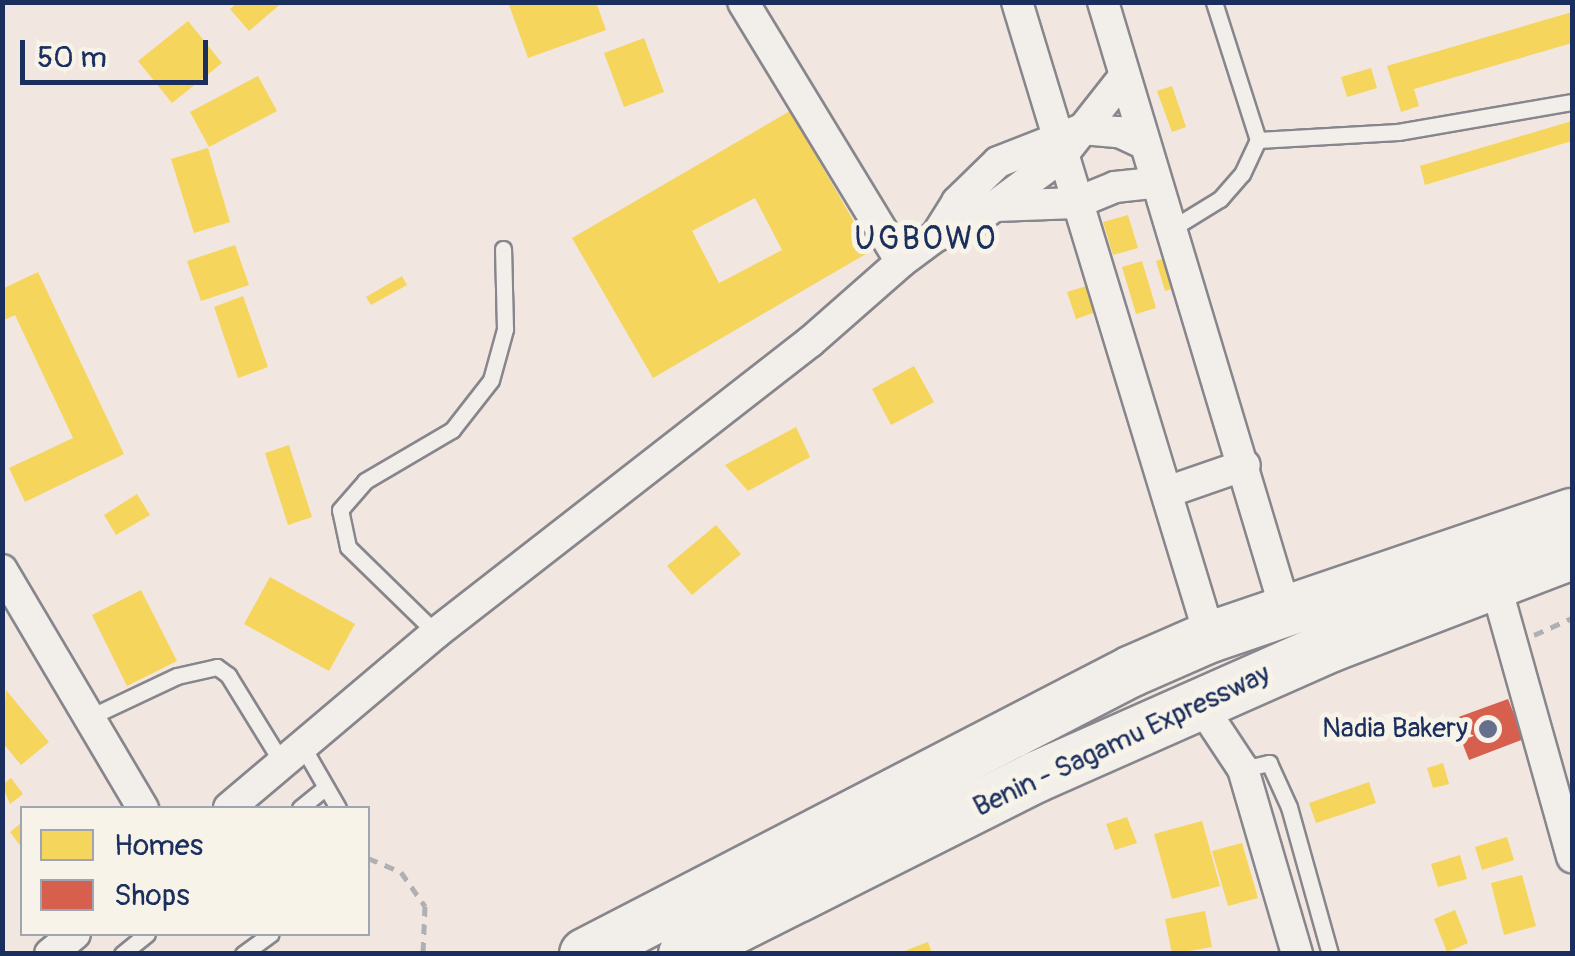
<!DOCTYPE html>
<html>
<head>
<meta charset="utf-8">
<style>
	body { margin:0 }
	#map { position:relative; width:1575px; height:956px; overflow:hidden; background:#f1e6e0; font-family:Pangolin,sans-serif }
	div>[style] { position:absolute }
	.homes>* { inset:0; background:#f6d55c }
	.shops>* { inset:0; background:#d6604d }
	.path>* { height:5px; margin-top:-2.5px; transform-origin:0; background:repeating-linear-gradient(90deg,#b0b0b3 0 10px,transparent 0 18px) }
	.roads { filter:drop-shadow(2px 0 #87868c) drop-shadow(-2px 0 #87868c) drop-shadow(0 2px #87868c) drop-shadow(0 -2px #87868c) }
	.service>* { height:15px; margin:-7.5px; padding:0 7.5px; transform-origin:7.5px; border-radius:7.5px; background:#f2efeb }
	.minor>* { height:30px; margin:-15px; padding:0 15px; transform-origin:15px; border-radius:15px; background:#f2efeb }
	.trunk>* { height:50px; margin:-25px; padding:0 25px; transform-origin:25px; border-radius:25px; background:#f2efeb }
	.dots>* { width:28px; height:28px; translate:-50% -50%; box-sizing:border-box; border:5px solid #f7f3e8; border-radius:50% }
	span { translate:-50% -50%; white-space:nowrap; text-align:center; line-height:1.15; -webkit-text-stroke:10px #f7f3e8; paint-order:stroke }
	.poi-label { font-size:28px; color:#1b2f5e }
	.right { translate:-100% -50%; text-align:right }
	.street-label { font-size:28px; color:#1b2f5e }
	.quarter-label { font-size:32px; color:#1b2f5e; letter-spacing:2.5px }
	.frame { position:absolute; inset:0; border:5px solid #1b2f5e; pointer-events:none }
	.legend { position:absolute; left:20px; top:806px; width:350px; height:130px; box-sizing:border-box; background:#f7f3e8; border:2px solid #9fa5b1; margin:0; padding:12px 18px; list-style:none; font-size:30px; color:#1b2f5e }
	.legend li { display:flex; align-items:center; gap:20px; height:50px }
	.legend b { width:50px; border:2px solid #9fa5b1 }
	.scale { position:absolute; left:20px; top:40px; width:188px; height:45px; box-sizing:border-box; border:5px solid #1b2f5e; border-top:0; padding-left:12px; font-size:30px; line-height:35px; white-space:nowrap; color:#1b2f5e; -webkit-text-stroke:8px #f7f3e8; paint-order:stroke }
</style>
</head>
<body>
<div id="map">
	<div class="homes">
		<i style="clip-path:polygon(238px 2px,283px 2px,249px 31px,230px 9px)"></i>
		<i style="clip-path:polygon(508px 2px,596px 2px,606px 30px,528px 58px)"></i>
		<i style="clip-path:polygon(1572px 12px,1572px 43px,1414px 89px,1419px 106px,1401px 112px,1387px 66px)"></i>
		<i style="clip-path:polygon(188px 21px,222px 63px,172px 103px,138px 61px)"></i>
		<i style="clip-path:polygon(644px 38px,664px 92px,624px 107px,604px 53px)"></i>
		<i style="clip-path:polygon(1371px 68px,1377px 88px,1347px 97px,1341px 77px)"></i>
		<i style="clip-path:polygon(258px 76px,277px 111px,209px 147px,190px 112px)"></i>
		<i style="clip-path:polygon(1172px 86px,1186px 127px,1172px 132px,1157px 91px)"></i>
		<i style="clip-path:polygon(evenodd,790px 111px,871px 251px,653px 378px,572px 238px,790px 111px,755px 198px,782px 250px,719px 283px,692px 231px,755px 198px)"></i>
		<i style="clip-path:polygon(1572px 121px,1572px 141px,1425px 185px,1420px 166px)"></i>
		<i style="clip-path:polygon(208px 148px,230px 222px,194px 233px,171px 159px)"></i>
		<i style="clip-path:polygon(1128px 215px,1138px 248px,1113px 255px,1103px 222px)"></i>
		<i style="clip-path:polygon(235px 245px,249px 285px,201px 301px,187px 261px)"></i>
		<i style="clip-path:polygon(1177px 254px,1187px 284px,1165px 291px,1156px 261px)"></i>
		<i style="clip-path:polygon(1142px 261px,1156px 308px,1136px 314px,1122px 267px)"></i>
		<i style="clip-path:polygon(38px 272px,124px 454px,25px 502px,9px 468px,73px 438px,15px 315px,2px 321px,2px 289px)"></i>
		<i style="clip-path:polygon(402px 276px,407px 285px,371px 305px,366px 297px)"></i>
		<i style="clip-path:polygon(1096px 283px,1104px 309px,1076px 319px,1067px 292px)"></i>
		<i style="clip-path:polygon(243px 296px,268px 367px,238px 378px,214px 307px)"></i>
		<i style="clip-path:polygon(914px 366px,934px 402px,891px 425px,872px 389px)"></i>
		<i style="clip-path:polygon(796px 427px,810px 457px,748px 491px,725px 465px)"></i>
		<i style="clip-path:polygon(289px 445px,312px 517px,288px 525px,265px 453px)"></i>
		<i style="clip-path:polygon(137px 494px,150px 515px,116px 535px,104px 515px)"></i>
		<i style="clip-path:polygon(716px 525px,741px 554px,692px 595px,667px 566px)"></i>
		<i style="clip-path:polygon(270px 577px,355px 624px,329px 671px,244px 624px)"></i>
		<i style="clip-path:polygon(141px 590px,177px 661px,127px 686px,92px 615px)"></i>
		<i style="clip-path:polygon(6px 690px,49px 742px,21px 765px,2px 742px)"></i>
		<i style="clip-path:polygon(1443px 763px,1449px 784px,1433px 788px,1427px 768px)"></i>
		<i style="clip-path:polygon(11px 778px,23px 794px,10px 804px,2px 785px)"></i>
		<i style="clip-path:polygon(1369px 782px,1376px 803px,1316px 823px,1309px 803px)"></i>
		<i style="clip-path:polygon(1127px 817px,1137px 843px,1115px 850px,1106px 824px)"></i>
		<i style="clip-path:polygon(1202px 821px,1220px 886px,1172px 899px,1154px 834px)"></i>
		<i style="clip-path:polygon(20px 824px,22px 828px,22px 848px,10px 832px)"></i>
		<i style="clip-path:polygon(1507px 837px,1514px 860px,1482px 870px,1475px 847px)"></i>
		<i style="clip-path:polygon(1242px 843px,1258px 898px,1228px 906px,1212px 851px)"></i>
		<i style="clip-path:polygon(1460px 855px,1467px 879px,1438px 887px,1431px 864px)"></i>
		<i style="clip-path:polygon(1522px 875px,1536px 926px,1504px 935px,1491px 883px)"></i>
		<i style="clip-path:polygon(1455px 910px,1468px 943px,1447px 952px,1434px 919px)"></i>
		<i style="clip-path:polygon(1205px 911px,1212px 947px,1172px 954px,1165px 919px)"></i>
		<i style="clip-path:polygon(928px 942px,932px 954px,906px 954px,907px 950px)"></i>
	</div>
	<div class="shops">
		<i style="clip-path:polygon(1508px 699px,1524px 739px,1469px 760px,1453px 719px)"></i>
	</div>
	<div class="path">
		<i style="left:1534px;top:635px;width:42px;rotate:-24.1deg"></i>
		<i style="left:368px;top:858px;width:36px;rotate:23deg"></i>
		<i style="left:401px;top:872px;width:42px;rotate:54.8deg"></i>
		<i style="left:425px;top:906px;width:48px;rotate:92.4deg"></i>
	</div>
	<div class="roads">
		<div class="service">
			<i style="left:1258px;top:140px;width:140px;rotate:-3.3deg"></i>
			<i style="left:1398px;top:132px;width:177px;rotate:-9.8deg"></i>
			<i style="left:1171px;top:229px;width:57px;rotate:-31.5deg"></i>
			<i style="left:1220px;top:199px;width:33px;rotate:-49deg"></i>
			<i style="left:1242px;top:174px;width:38px;rotate:-65deg"></i>
			<i style="left:1258px;top:140px;width:145px;rotate:-107.7deg"></i>
			<i style="left:436px;top:633px;width:123px;rotate:-135.7deg"></i>
			<i style="left:348px;top:547px;width:38px;rotate:-102deg"></i>
			<i style="left:340px;top:510px;width:38px;rotate:-49deg"></i>
			<i style="left:365px;top:481px;width:101px;rotate:-30.4deg"></i>
			<i style="left:452px;top:430px;width:63px;rotate:-52deg"></i>
			<i style="left:491px;top:380px;width:53px;rotate:-74.6deg"></i>
			<i style="left:505px;top:329px;width:80px;rotate:-91.4deg"></i>
			<i style="left:88px;top:718px;width:98px;rotate:-25.3deg"></i>
			<i style="left:177px;top:676px;width:41px;rotate:-12.7deg"></i>
			<i style="left:217px;top:667px;width:14px;rotate:36deg"></i>
			<i style="left:228px;top:675px;width:107px;rotate:58.4deg"></i>
			<i style="left:304px;top:749px;width:68px;rotate:60deg"></i>
			<i style="left:1243px;top:769px;width:27px;rotate:-13deg"></i>
			<i style="left:1269px;top:763px;width:48px;rotate:65.6deg"></i>
			<i style="left:1289px;top:807px;width:153px;rotate:74.4deg"></i>
			<i style="left:300px;top:808px;width:33px;rotate:-39deg"></i>
			<i style="left:122px;top:954px;width:32px;rotate:-39deg"></i>
			<i style="left:243px;top:954px;width:34px;rotate:-36deg"></i>
		</div>
		<div class="minor">
			<i style="left:743px;top:2px;width:304px;rotate:58.7deg"></i>
			<i style="left:1017px;top:2px;width:664px;rotate:73.09deg"></i>
			<i style="left:1103px;top:2px;width:640px;rotate:73.29deg"></i>
			<i style="left:996px;top:206px;width:80px;rotate:-2.1deg"></i>
			<i style="left:1076px;top:203px;width:42px;rotate:-22.3deg"></i>
			<i style="left:1115px;top:187px;width:39px;rotate:-6deg"></i>
			<i style="left:936px;top:236px;width:40px;rotate:-58deg"></i>
			<i style="left:957px;top:202px;width:57px;rotate:-44.3deg"></i>
			<i style="left:998px;top:162px;width:90px;rotate:-21.4deg"></i>
			<i style="left:1082px;top:129px;width:37px;rotate:5deg"></i>
			<i style="left:1119px;top:132px;width:26px;rotate:25deg"></i>
			<i style="left:1170px;top:491px;width:79px;rotate:-19.1deg"></i>
			<i style="left:2px;top:570px;width:277px;rotate:59.4deg"></i>
			<i style="left:1495px;top:583px;width:285px;rotate:74.3deg"></i>
			<i style="left:1200px;top:704px;width:78px;rotate:56.5deg"></i>
			<i style="left:1243px;top:769px;width:193px;rotate:73.7deg"></i>
			<i style="left:229px;top:808px;width:271px;rotate:-40.2deg"></i>
			<i style="left:436px;top:633px;width:474px;rotate:-37.9deg"></i>
			<i style="left:810px;top:342px;width:121px;rotate:-41.3deg"></i>
			<i style="left:901px;top:262px;width:44px;rotate:-36.6deg"></i>
			<i style="left:936px;top:236px;width:36px;rotate:-19deg"></i>
			<i style="left:970px;top:224px;width:112px;rotate:-36.3deg"></i>
			<i style="left:1060px;top:158px;width:103px;rotate:-51.7deg"></i>
			<i style="left:50px;top:954px;width:32px;rotate:-39deg"></i>
		</div>
		<div class="trunk">
			<i style="left:585px;top:954px;width:616px;rotate:-27.36deg"></i>
			<i style="left:1132px;top:671px;width:85px;rotate:-23.6deg"></i>
			<i style="left:1210px;top:637px;width:382px;rotate:-18.8deg"></i>
			<i style="left:684px;top:954px;width:394px;rotate:-26.7deg"></i>
			<i style="left:1036px;top:777px;width:324px;rotate:-23.9deg"></i>
			<i style="left:1332px;top:646px;width:257px;rotate:-21deg"></i>
		</div>
	</div>
	<div class="dots">
		<i style="left:1488px;top:729px;background:#666f8c"></i>
	</div>
	<div class="poi-label">
		<span class="right" style="left:1468px;top:729px">Nadia Bakery</span>
	</div>
	<div class="street-label">
		<span style="left:1122px;top:741px;rotate:-25deg">Benin - Sagamu Expressway</span>
	</div>
	<div class="quarter-label">
		<span style="left:926px;top:239px">UGBOWO</span>
	</div>
	<div class="frame"></div>
	<ul class="legend">
	<li><b style="height:28px;background:#f6d55c"></b>Homes</li>
	<li><b style="height:28px;background:#d6604d"></b>Shops</li>
	</ul>
	<div class="scale">50 m</div>
</div>
</body>
</html>
